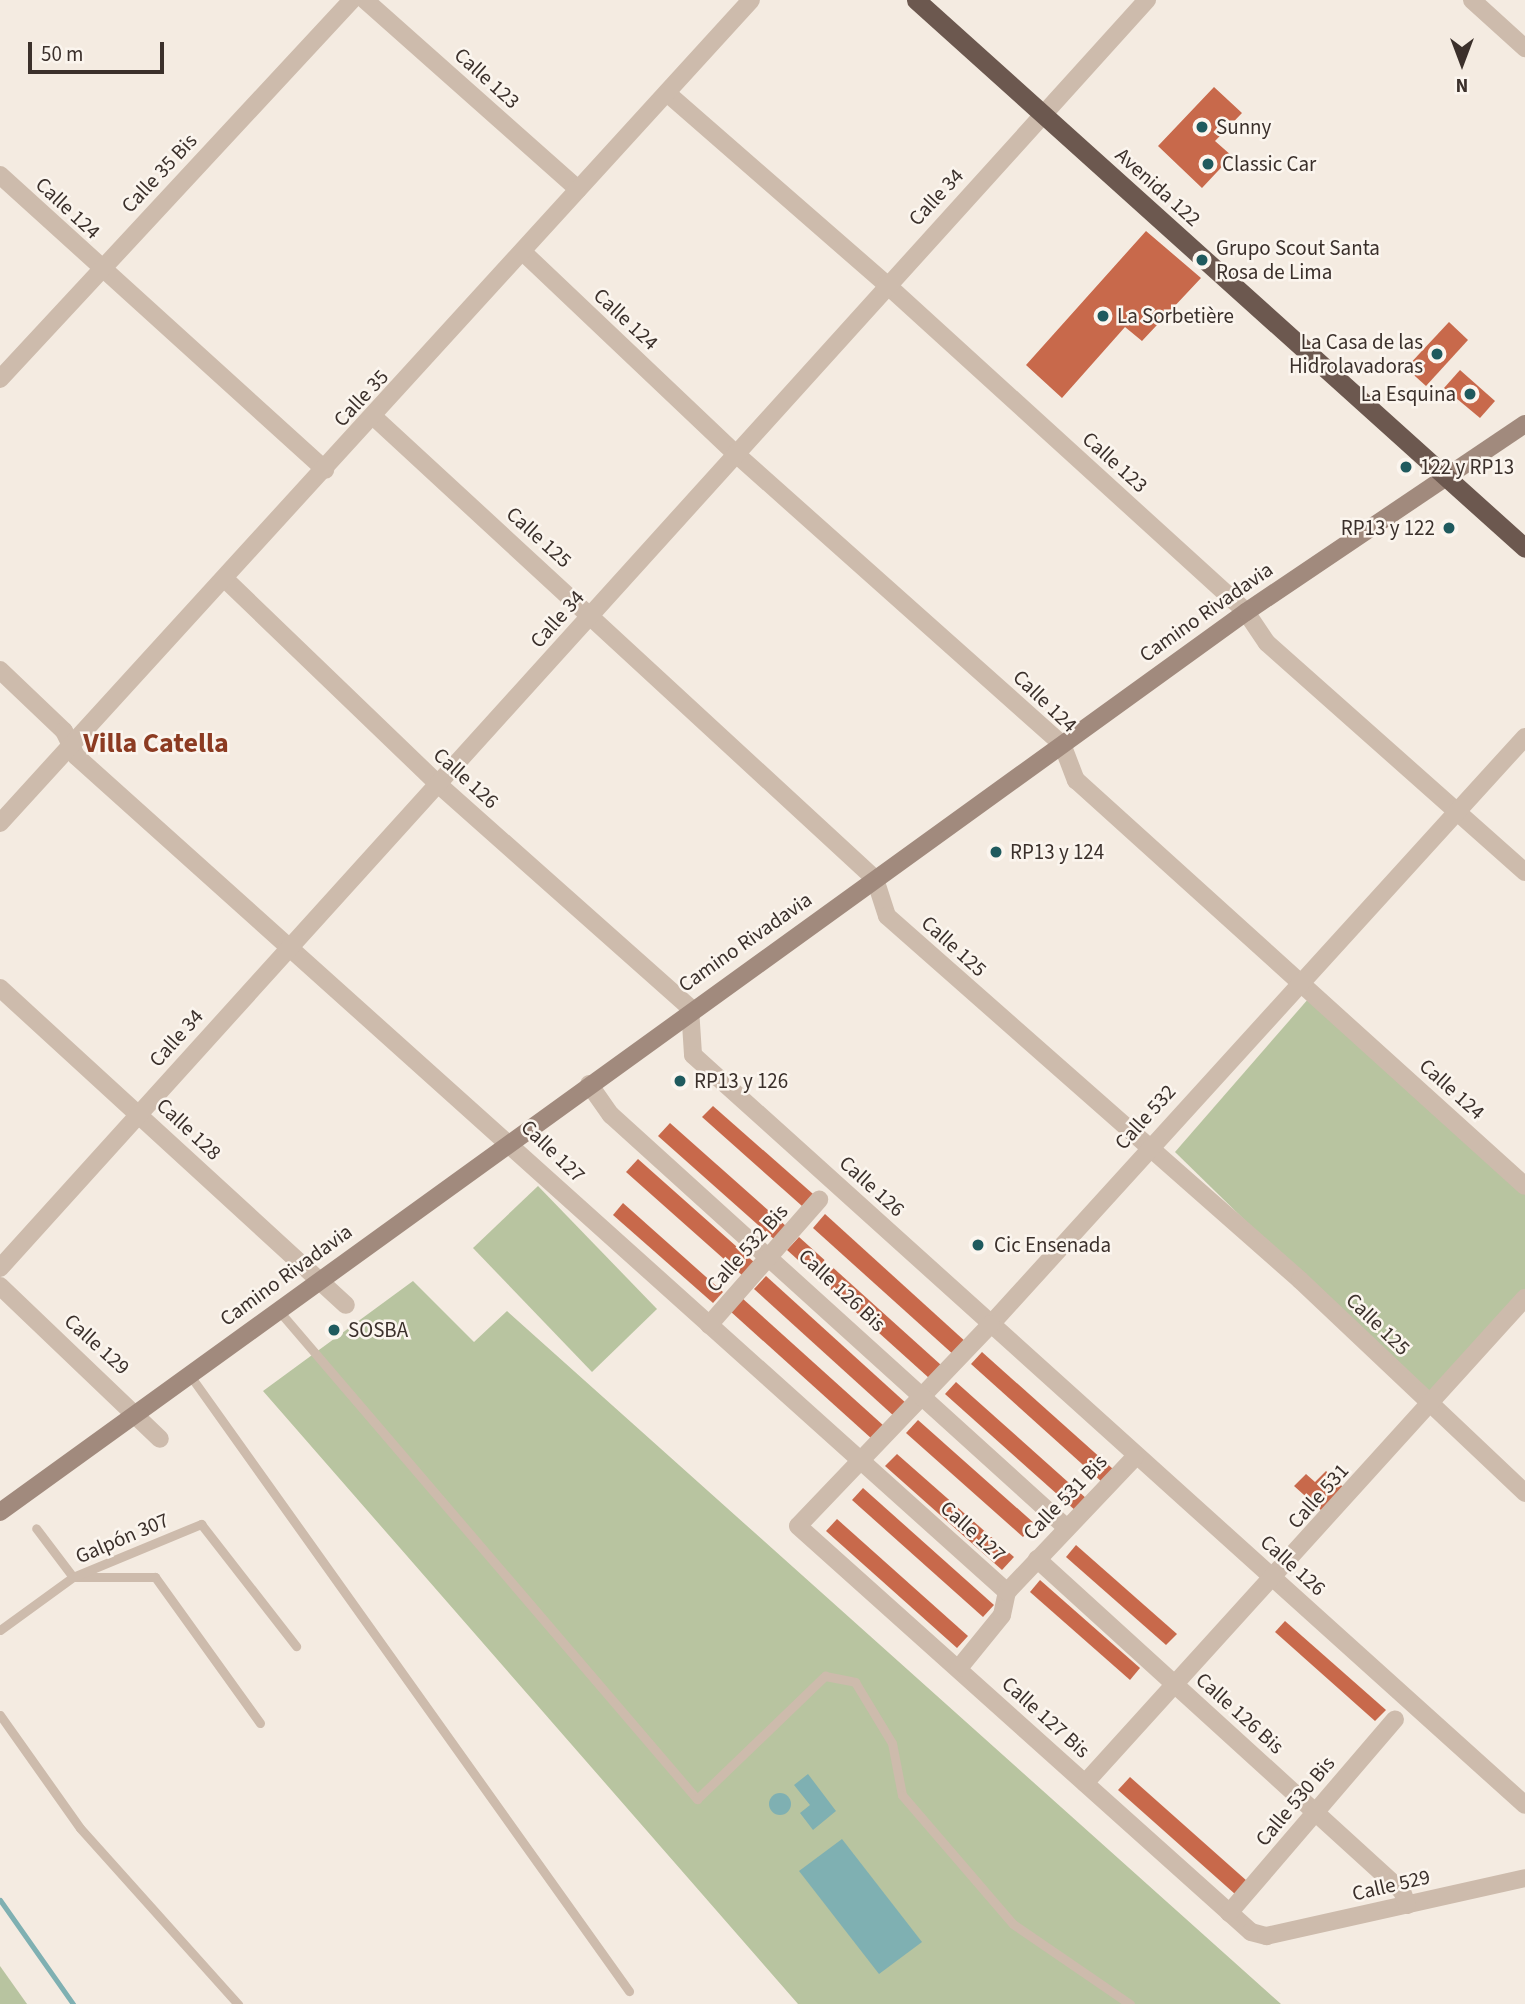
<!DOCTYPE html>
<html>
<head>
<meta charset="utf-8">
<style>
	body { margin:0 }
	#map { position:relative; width:1525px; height:2004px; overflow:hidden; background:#f4ebe1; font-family:"Source Sans 3",sans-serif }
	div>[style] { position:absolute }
	.green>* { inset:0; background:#b8c4a0 }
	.water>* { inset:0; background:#7fb0b2 }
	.round { border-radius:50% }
	.stream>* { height:5px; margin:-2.5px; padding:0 2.5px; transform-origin:2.5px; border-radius:2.5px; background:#7fb0b2 }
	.building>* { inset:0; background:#c8694b }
	.service>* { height:9px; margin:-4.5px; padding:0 4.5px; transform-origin:4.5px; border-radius:4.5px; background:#cdbbac }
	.minor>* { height:18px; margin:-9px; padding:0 9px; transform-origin:9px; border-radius:9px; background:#cdbbac }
	.secondary>* { height:18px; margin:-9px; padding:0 9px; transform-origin:9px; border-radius:9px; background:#a18a7d }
	.trunk>* { height:19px; margin:-9.5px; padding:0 9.5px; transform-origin:9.5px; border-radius:9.5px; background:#6c584f }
	.dots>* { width:19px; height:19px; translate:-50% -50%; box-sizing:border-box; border:4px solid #fbf5ee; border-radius:50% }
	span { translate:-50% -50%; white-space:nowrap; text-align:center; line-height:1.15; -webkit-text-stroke:5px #fbf5ee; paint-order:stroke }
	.street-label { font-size:21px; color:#3b302b }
	.poi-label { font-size:21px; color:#3b302b }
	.left { translate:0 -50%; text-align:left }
	.right { translate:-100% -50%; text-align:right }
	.district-label { font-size:28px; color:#8c3b22; font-weight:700 }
	.north { position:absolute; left:1427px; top:28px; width:70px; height:70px; -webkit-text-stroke:5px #fbf5ee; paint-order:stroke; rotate:180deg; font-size:19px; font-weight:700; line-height:28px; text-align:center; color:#3b302b }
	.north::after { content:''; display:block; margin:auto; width:24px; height:32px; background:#3b302b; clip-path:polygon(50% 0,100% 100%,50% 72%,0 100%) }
	.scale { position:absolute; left:28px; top:42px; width:136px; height:32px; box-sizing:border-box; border:4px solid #3b302b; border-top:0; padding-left:9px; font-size:21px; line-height:24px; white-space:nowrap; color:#3b302b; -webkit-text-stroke:5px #fbf5ee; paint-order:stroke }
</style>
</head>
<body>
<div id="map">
	<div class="green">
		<i style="clip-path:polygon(1309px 998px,1525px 1193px,1525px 1291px,1430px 1401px,1175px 1152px)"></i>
		<i style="clip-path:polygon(538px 1186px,657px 1309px,592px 1372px,473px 1248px)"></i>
		<i style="clip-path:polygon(413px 1281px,474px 1342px,507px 1311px,1281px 2004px,798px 2004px,263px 1391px)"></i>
		<i style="clip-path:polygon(0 1966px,27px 2004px,0 2004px)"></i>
	</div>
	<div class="water">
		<i style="clip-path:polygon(808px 1774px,836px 1811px,813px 1830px,800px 1813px,810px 1805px,794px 1785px)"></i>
		<i class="round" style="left:769px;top:1793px;width:22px;height:22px"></i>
		<i style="clip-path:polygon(842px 1839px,922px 1942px,879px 1974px,799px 1871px)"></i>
	</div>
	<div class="stream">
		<i style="left:0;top:1900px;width:127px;rotate:54.9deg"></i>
	</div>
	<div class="building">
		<i style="clip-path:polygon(1214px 87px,1242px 113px,1215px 141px,1232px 156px,1202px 188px,1158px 146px)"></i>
		<i style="clip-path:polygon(1146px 231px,1201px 278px,1142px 341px,1125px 327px,1062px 398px,1026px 365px)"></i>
		<i style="clip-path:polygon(1449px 322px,1468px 340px,1426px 386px,1406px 368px)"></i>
		<i style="clip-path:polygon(1460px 370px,1495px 401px,1480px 418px,1444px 388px)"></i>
		<i style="clip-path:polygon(713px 1106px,813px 1194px,802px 1206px,702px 1117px)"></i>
		<i style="clip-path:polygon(670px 1123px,787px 1227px,775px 1240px,658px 1136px)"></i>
		<i style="clip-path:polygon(638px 1159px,755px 1263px,743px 1276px,626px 1172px)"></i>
		<i style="clip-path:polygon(623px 1203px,723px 1292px,713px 1303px,613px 1215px)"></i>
		<i style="clip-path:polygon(825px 1214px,967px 1343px,955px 1356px,813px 1228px)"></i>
		<i style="clip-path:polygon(799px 1237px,941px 1365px,929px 1378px,787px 1250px)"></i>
		<i style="clip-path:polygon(766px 1276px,907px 1404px,895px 1417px,754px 1289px)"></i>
		<i style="clip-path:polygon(742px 1298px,884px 1426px,872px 1439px,730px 1311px)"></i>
		<i style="clip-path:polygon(982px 1352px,1113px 1469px,1102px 1482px,971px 1364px)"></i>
		<i style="clip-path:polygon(956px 1382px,1087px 1499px,1076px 1511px,945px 1394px)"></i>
		<i style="clip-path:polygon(918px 1420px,1035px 1524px,1023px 1537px,906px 1433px)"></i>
		<i style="clip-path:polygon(897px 1454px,1014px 1557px,1002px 1570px,885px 1466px)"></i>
		<i style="clip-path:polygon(1326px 1471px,1344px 1488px,1322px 1511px,1294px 1486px,1306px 1474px,1315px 1482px)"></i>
		<i style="clip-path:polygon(863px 1488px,994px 1605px,983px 1617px,852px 1500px)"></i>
		<i style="clip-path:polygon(837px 1519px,968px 1636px,957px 1648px,826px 1531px)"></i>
		<i style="clip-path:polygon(1076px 1545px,1177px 1634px,1166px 1645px,1066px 1557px)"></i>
		<i style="clip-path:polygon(1040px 1580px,1140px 1668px,1130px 1680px,1030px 1592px)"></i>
		<i style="clip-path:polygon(1285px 1621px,1386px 1710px,1375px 1721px,1275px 1632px)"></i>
		<i style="clip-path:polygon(1130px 1777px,1247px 1881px,1235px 1894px,1118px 1790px)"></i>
	</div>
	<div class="service">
		<i style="left:279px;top:1311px;width:643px;rotate:49.42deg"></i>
		<i style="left:697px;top:1799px;width:178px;rotate:-43.9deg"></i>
		<i style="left:825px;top:1676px;width:31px;rotate:11deg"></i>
		<i style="left:855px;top:1682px;width:71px;rotate:58.8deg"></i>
		<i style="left:892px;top:1743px;width:53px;rotate:79.1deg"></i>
		<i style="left:902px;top:1795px;width:170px;rotate:49.3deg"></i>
		<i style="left:1013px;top:1924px;width:142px;rotate:34.4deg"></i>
		<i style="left:189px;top:1374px;width:758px;rotate:54.51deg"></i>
		<i style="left:0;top:1630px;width:90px;rotate:-36deg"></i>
		<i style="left:73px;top:1577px;width:61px;rotate:-127.1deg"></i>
		<i style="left:0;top:1715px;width:138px;rotate:54.7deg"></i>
		<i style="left:80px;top:1828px;width:237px;rotate:48.1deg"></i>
		<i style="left:260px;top:1723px;width:180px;rotate:-125.7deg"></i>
		<i style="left:155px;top:1577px;width:82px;rotate:180deg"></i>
		<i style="left:73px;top:1577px;width:139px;rotate:-22.5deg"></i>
		<i style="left:201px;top:1524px;width:155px;rotate:52.1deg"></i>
	</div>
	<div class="minor">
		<i style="left:365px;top:0;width:285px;rotate:41.6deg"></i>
		<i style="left:1472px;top:0;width:72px;rotate:42.2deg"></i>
		<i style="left:667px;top:93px;width:291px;rotate:41.1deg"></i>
		<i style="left:886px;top:284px;width:487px;rotate:42.3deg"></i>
		<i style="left:1246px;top:612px;width:37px;rotate:56deg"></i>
		<i style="left:1267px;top:643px;width:345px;rotate:41.6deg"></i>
		<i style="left:0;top:175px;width:439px;rotate:42.2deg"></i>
		<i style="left:524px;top:253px;width:291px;rotate:43.5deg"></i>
		<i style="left:735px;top:453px;width:438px;rotate:41.7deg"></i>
		<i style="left:1062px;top:744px;width:39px;rotate:69deg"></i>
		<i style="left:1076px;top:780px;width:605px;rotate:42.12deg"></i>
		<i style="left:0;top:379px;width:517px;rotate:-47.12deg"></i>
		<i style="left:375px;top:418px;width:680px;rotate:42.68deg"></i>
		<i style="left:875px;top:879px;width:39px;rotate:72deg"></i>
		<i style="left:887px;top:916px;width:551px;rotate:41.39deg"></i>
		<i style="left:1300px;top:1280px;width:310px;rotate:43.4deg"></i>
		<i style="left:225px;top:579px;width:296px;rotate:43.9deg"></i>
		<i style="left:438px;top:784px;width:337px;rotate:41.6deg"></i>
		<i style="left:690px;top:1008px;width:47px;rotate:86.3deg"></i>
		<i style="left:693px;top:1055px;width:1120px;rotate:42.03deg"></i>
		<i style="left:0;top:670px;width:88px;rotate:43.6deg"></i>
		<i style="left:64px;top:731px;width:28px;rotate:64deg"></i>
		<i style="left:76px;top:756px;width:1251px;rotate:41.92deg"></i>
		<i style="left:1525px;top:737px;width:794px;rotate:132.29deg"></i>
		<i style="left:991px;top:1324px;width:279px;rotate:133.7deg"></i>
		<i style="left:798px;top:1526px;width:608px;rotate:41.87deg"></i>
		<i style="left:1251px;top:1932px;width:16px;rotate:15deg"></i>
		<i style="left:1266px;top:1936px;width:265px;rotate:-12.6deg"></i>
		<i style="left:0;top:823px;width:1114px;rotate:-47.62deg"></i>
		<i style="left:0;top:988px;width:469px;rotate:42.5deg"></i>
		<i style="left:589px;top:1084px;width:38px;rotate:55deg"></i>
		<i style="left:611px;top:1115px;width:615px;rotate:42.17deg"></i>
		<i style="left:0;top:1268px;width:1710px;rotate:-47.87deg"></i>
		<i style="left:0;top:1286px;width:221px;rotate:43.7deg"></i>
		<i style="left:709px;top:1325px;width:167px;rotate:-48.7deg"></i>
		<i style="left:1037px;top:1559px;width:493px;rotate:42.3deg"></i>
		<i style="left:1402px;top:1891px;width:15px;rotate:70deg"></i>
		<i style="left:959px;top:1668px;width:68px;rotate:-50.9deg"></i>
		<i style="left:1002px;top:1615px;width:24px;rotate:-78deg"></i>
		<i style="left:1007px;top:1592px;width:185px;rotate:-46.5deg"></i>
		<i style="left:1085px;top:1783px;width:655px;rotate:-47.79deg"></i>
		<i style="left:1229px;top:1913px;width:255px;rotate:-49.4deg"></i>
	</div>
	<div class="secondary">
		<i style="left:0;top:1512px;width:1537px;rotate:-35.84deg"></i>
		<i style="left:1246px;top:612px;width:336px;rotate:-34deg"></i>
	</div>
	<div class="trunk">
		<i style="left:916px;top:0;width:819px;rotate:41.98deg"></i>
	</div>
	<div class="dots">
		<i style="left:1202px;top:127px;background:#1f5a5e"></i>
		<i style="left:1208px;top:164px;background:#1f5a5e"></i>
		<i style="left:1202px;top:260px;background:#1f5a5e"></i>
		<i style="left:1103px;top:316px;background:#1f5a5e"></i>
		<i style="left:1437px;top:354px;background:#1f5a5e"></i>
		<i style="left:1470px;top:394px;background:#1f5a5e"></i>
		<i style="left:1406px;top:467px;background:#1f5a5e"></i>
		<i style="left:1449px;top:528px;background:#1f5a5e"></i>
		<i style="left:996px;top:852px;background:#1f5a5e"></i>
		<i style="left:680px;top:1081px;background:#1f5a5e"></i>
		<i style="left:978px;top:1245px;background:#1f5a5e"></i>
		<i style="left:334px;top:1330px;background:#1f5a5e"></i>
	</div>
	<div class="street-label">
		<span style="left:487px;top:78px;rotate:42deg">Calle 123</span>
		<span style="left:159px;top:173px;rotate:-47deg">Calle 35 Bis</span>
		<span style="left:1158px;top:187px;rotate:42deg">Avenida 122</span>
		<span style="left:936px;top:197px;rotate:-47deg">Calle 34</span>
		<span style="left:68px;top:208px;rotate:43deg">Calle 124</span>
		<span style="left:626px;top:319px;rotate:43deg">Calle 124</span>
		<span style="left:361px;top:398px;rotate:-47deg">Calle 35</span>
		<span style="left:1115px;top:462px;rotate:42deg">Calle 123</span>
		<span style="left:539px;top:537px;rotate:42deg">Calle 125</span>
		<span style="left:1206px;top:612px;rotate:-35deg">Camino Rivadavia</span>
		<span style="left:557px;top:619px;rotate:-48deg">Calle 34</span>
		<span style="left:1045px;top:701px;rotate:44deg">Calle 124</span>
		<span style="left:466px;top:778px;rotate:42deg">Calle 126</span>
		<span style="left:745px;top:942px;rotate:-35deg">Camino Rivadavia</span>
		<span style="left:954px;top:946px;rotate:42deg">Calle 125</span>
		<span style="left:176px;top:1038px;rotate:-48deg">Calle 34</span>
		<span style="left:1452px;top:1089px;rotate:42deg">Calle 124</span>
		<span style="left:1145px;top:1117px;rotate:-48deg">Calle 532</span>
		<span style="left:189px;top:1129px;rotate:43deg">Calle 128</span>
		<span style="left:553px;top:1151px;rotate:44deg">Calle 127</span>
		<span style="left:872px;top:1186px;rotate:42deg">Calle 126</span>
		<span style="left:747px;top:1248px;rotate:-48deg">Calle 532 Bis</span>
		<span style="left:286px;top:1275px;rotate:-36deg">Camino Rivadavia</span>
		<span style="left:842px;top:1290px;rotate:43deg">Calle 126 Bis</span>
		<span style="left:1378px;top:1324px;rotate:44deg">Calle 125</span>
		<span style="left:97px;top:1344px;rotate:42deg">Calle 129</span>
		<span style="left:1318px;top:1496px;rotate:-48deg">Calle 531</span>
		<span style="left:1065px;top:1497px;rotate:-46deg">Calle 531 Bis</span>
		<span style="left:973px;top:1531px;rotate:42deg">Calle 127</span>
		<span style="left:122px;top:1538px;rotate:-23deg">Galpón 307</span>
		<span style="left:1293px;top:1565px;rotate:42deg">Calle 126</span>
		<span style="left:1240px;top:1713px;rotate:42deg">Calle 126 Bis</span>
		<span style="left:1046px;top:1717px;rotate:42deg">Calle 127 Bis</span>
		<span style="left:1295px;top:1801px;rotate:-50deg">Calle 530 Bis</span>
		<span style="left:1391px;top:1885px;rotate:-13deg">Calle 529</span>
	</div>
	<div class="poi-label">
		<span class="left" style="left:1216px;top:127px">Sunny</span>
		<span class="left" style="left:1222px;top:164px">Classic Car</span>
		<span class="left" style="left:1216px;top:260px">Grupo Scout Santa<br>Rosa de Lima</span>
		<span class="left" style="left:1117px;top:316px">La Sorbetière</span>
		<span class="right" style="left:1423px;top:354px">La Casa de las<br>Hidrolavadoras</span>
		<span class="right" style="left:1456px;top:394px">La Esquina</span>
		<span class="left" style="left:1420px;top:467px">122 y RP13</span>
		<span class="right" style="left:1435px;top:528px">RP13 y 122</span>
		<span class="left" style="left:1010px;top:852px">RP13 y 124</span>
		<span class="left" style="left:694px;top:1081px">RP13 y 126</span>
		<span class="left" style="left:994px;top:1245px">Cic Ensenada</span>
		<span class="left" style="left:348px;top:1330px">SOSBA</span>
	</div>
	<div class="district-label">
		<span style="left:156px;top:743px">Villa Catella</span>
	</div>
	<div class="north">N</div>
	<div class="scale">50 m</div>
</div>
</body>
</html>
